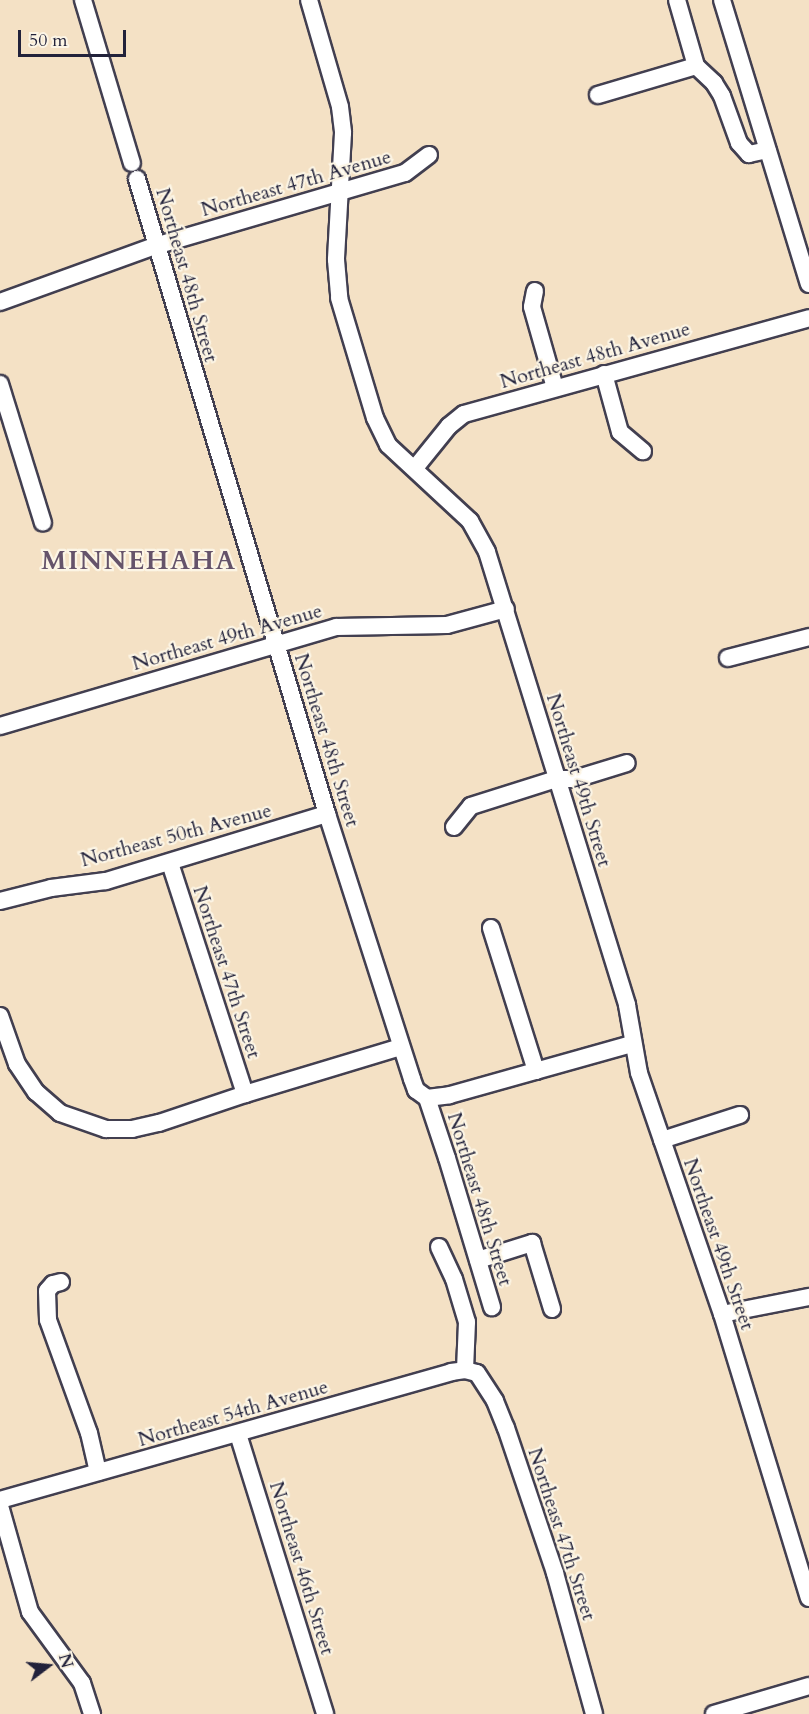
<!DOCTYPE html>
<html>
<head>
<meta charset="utf-8">
<style>
	body { margin:0 }
	#map { position:relative; width:809px; height:1714px; overflow:hidden; background:#f4e1c5; font-family:Cardo,serif }
	div>[style] { position:absolute }
	.roads { filter:drop-shadow(2px 0 #423f50) drop-shadow(-2px 0 #423f50) drop-shadow(0 2px #423f50) drop-shadow(0 -2px #423f50) }
	.minor>* { height:16px; margin:-8px; padding:0 8px; transform-origin:8px; border-radius:8px; background:#fff }
	span { translate:-50% -50%; white-space:nowrap; text-align:center; line-height:1.15; -webkit-text-stroke:4.5px #fcf5e5; paint-order:stroke }
	.street-label { font-size:20px; color:#22223b }
	.district-label { font-size:26px; color:#65536a; font-weight:700; letter-spacing:1.5px }
	.north { position:absolute; left:18px; top:1636px; width:60px; height:60px; -webkit-text-stroke:4px #fcf5e5; paint-order:stroke; rotate:74deg; font-size:16px; font-weight:700; line-height:24px; text-align:center; color:#22223b }
	.north::after { content:''; display:block; margin:auto; width:21px; height:27px; background:#22223b; clip-path:polygon(50% 0,100% 100%,50% 72%,0 100%) }
	.scale { position:absolute; left:18px; top:30px; width:108px; height:27px; box-sizing:border-box; border:3px solid #22223b; border-top:0; padding-left:8px; font-size:18px; line-height:21px; white-space:nowrap; color:#22223b; -webkit-text-stroke:4px #fcf5e5; paint-order:stroke }
</style>
</head>
<body>
<div id="map">
	<div class="roads">
		<div class="minor">
			<i style="left:83px;top:0;width:170px;rotate:73.3deg"></i>
			<i style="left:309px;top:0;width:111px;rotate:73.8deg"></i>
			<i style="left:340px;top:107px;width:26px;rotate:83deg"></i>
			<i style="left:343px;top:133px;width:127px;rotate:93.2deg"></i>
			<i style="left:336px;top:260px;width:38px;rotate:85deg"></i>
			<i style="left:339px;top:298px;width:125px;rotate:73.3deg"></i>
			<i style="left:375px;top:418px;width:30px;rotate:64deg"></i>
			<i style="left:388px;top:445px;width:112px;rotate:42.8deg"></i>
			<i style="left:470px;top:521px;width:35px;rotate:61deg"></i>
			<i style="left:487px;top:552px;width:474px;rotate:72.8deg"></i>
			<i style="left:627px;top:1005px;width:69px;rotate:80deg"></i>
			<i style="left:639px;top:1073px;width:255px;rotate:71deg"></i>
			<i style="left:722px;top:1314px;width:297px;rotate:73deg"></i>
			<i style="left:677px;top:0;width:69px;rotate:73.9deg"></i>
			<i style="left:696px;top:66px;width:25px;rotate:43deg"></i>
			<i style="left:714px;top:83px;width:15px;rotate:58deg"></i>
			<i style="left:722px;top:96px;width:50px;rotate:70.1deg"></i>
			<i style="left:739px;top:143px;width:15px;rotate:48deg"></i>
			<i style="left:749px;top:154px;width:19px;rotate:-12deg"></i>
			<i style="left:722px;top:0;width:297px;rotate:73deg"></i>
			<i style="left:598px;top:95px;width:102px;rotate:-16.5deg"></i>
			<i style="left:137px;top:179px;width:663px;rotate:73.34deg"></i>
			<i style="left:327px;top:814px;width:278px;rotate:72.2deg"></i>
			<i style="left:412px;top:1079px;width:12px;rotate:70deg"></i>
			<i style="left:416px;top:1090px;width:14px;rotate:36deg"></i>
			<i style="left:427px;top:1098px;width:63px;rotate:71.6deg"></i>
			<i style="left:447px;top:1158px;width:156px;rotate:73.2deg"></i>
			<i style="left:535px;top:291px;width:16px;rotate:101deg"></i>
			<i style="left:532px;top:307px;width:84px;rotate:74.1deg"></i>
			<i style="left:0;top:302px;width:165px;rotate:-19.9deg"></i>
			<i style="left:155px;top:246px;width:260px;rotate:-16.3deg"></i>
			<i style="left:405px;top:173px;width:30px;rotate:-37deg"></i>
			<i style="left:604px;top:374px;width:60px;rotate:74.6deg"></i>
			<i style="left:620px;top:432px;width:30px;rotate:40deg"></i>
			<i style="left:0;top:384px;width:145px;rotate:72.8deg"></i>
			<i style="left:415px;top:468px;width:54px;rotate:-51deg"></i>
			<i style="left:449px;top:426px;width:19px;rotate:-39deg"></i>
			<i style="left:464px;top:414px;width:358px;rotate:-15.5deg"></i>
			<i style="left:728px;top:658px;width:84px;rotate:-14.5deg"></i>
			<i style="left:0;top:726px;width:350px;rotate:-16.4deg"></i>
			<i style="left:336px;top:627px;width:111px;rotate:-1deg"></i>
			<i style="left:447px;top:625px;width:61px;rotate:-15.2deg"></i>
			<i style="left:454px;top:827px;width:27px;rotate:-51deg"></i>
			<i style="left:471px;top:806px;width:89px;rotate:-17.6deg"></i>
			<i style="left:556px;top:779px;width:19px"></i>
			<i style="left:575px;top:779px;width:54px;rotate:-17.1deg"></i>
			<i style="left:170px;top:863px;width:243px;rotate:72deg"></i>
			<i style="left:0;top:901px;width:53px;rotate:-14.3deg"></i>
			<i style="left:51px;top:888px;width:55px;rotate:-7.3deg"></i>
			<i style="left:106px;top:881px;width:231px;rotate:-16.9deg"></i>
			<i style="left:491px;top:928px;width:150px;rotate:72.5deg"></i>
			<i style="left:0;top:1016px;width:51px;rotate:70.5deg"></i>
			<i style="left:17px;top:1064px;width:34px;rotate:56deg"></i>
			<i style="left:36px;top:1092px;width:32px;rotate:41deg"></i>
			<i style="left:60px;top:1113px;width:49px;rotate:19.2deg"></i>
			<i style="left:106px;top:1129px;width:26px"></i>
			<i style="left:132px;top:1129px;width:28px;rotate:-13deg"></i>
			<i style="left:159px;top:1123px;width:91px;rotate:-18.6deg"></i>
			<i style="left:245px;top:1094px;width:163px;rotate:-16.8deg"></i>
			<i style="left:427px;top:1098px;width:23px;rotate:-7deg"></i>
			<i style="left:450px;top:1095px;width:189px;rotate:-15.7deg"></i>
			<i style="left:662px;top:1140px;width:82px;rotate:-17.8deg"></i>
			<i style="left:439px;top:1247px;width:35px;rotate:65deg"></i>
			<i style="left:454px;top:1279px;width:45px;rotate:73.2deg"></i>
			<i style="left:467px;top:1322px;width:48px;rotate:92.4deg"></i>
			<i style="left:478px;top:1260px;width:57px;rotate:-17.5deg"></i>
			<i style="left:532px;top:1243px;width:69px;rotate:73.1deg"></i>
			<i style="left:61px;top:1282px;width:8px;rotate:166deg"></i>
			<i style="left:53px;top:1284px;width:9px;rotate:131deg"></i>
			<i style="left:47px;top:1291px;width:29px;rotate:88deg"></i>
			<i style="left:48px;top:1320px;width:120px;rotate:70.1deg"></i>
			<i style="left:89px;top:1433px;width:40px;rotate:77deg"></i>
			<i style="left:722px;top:1314px;width:89px;rotate:-11.1deg"></i>
			<i style="left:238px;top:1434px;width:293px;rotate:72.7deg"></i>
			<i style="left:0;top:1500px;width:469px;rotate:-15.8deg"></i>
			<i style="left:451px;top:1372px;width:14px;rotate:-8deg"></i>
			<i style="left:465px;top:1370px;width:12px;rotate:14deg"></i>
			<i style="left:477px;top:1373px;width:33px;rotate:57deg"></i>
			<i style="left:495px;top:1401px;width:29px;rotate:68deg"></i>
			<i style="left:506px;top:1428px;width:153px;rotate:71.3deg"></i>
			<i style="left:555px;top:1573px;width:146px;rotate:74.5deg"></i>
			<i style="left:0;top:1506px;width:110px;rotate:74.2deg"></i>
			<i style="left:30px;top:1612px;width:88px;rotate:53.8deg"></i>
			<i style="left:82px;top:1683px;width:33px;rotate:72deg"></i>
			<i style="left:714px;top:1714px;width:99px;rotate:-16.4deg"></i>
		</div>
	</div>
	<div class="street-label">
		<span style="left:296px;top:183px;rotate:-16deg">Northeast 47th Avenue</span>
		<span style="left:187px;top:275px;rotate:74deg">Northeast 48th Street</span>
		<span style="left:595px;top:355px;rotate:-16deg">Northeast 48th Avenue</span>
		<span style="left:227px;top:637px;rotate:-16deg">Northeast 49th Avenue</span>
		<span style="left:327px;top:740px;rotate:73deg">Northeast 48th Street</span>
		<span style="left:579px;top:780px;rotate:73deg">Northeast 49th Street</span>
		<span style="left:176px;top:835px;rotate:-15deg">Northeast 50th Avenue</span>
		<span style="left:227px;top:972px;rotate:72deg">Northeast 47th Street</span>
		<span style="left:480px;top:1199px;rotate:73deg">Northeast 48th Street</span>
		<span style="left:719px;top:1244px;rotate:71deg">Northeast 49th Street</span>
		<span style="left:233px;top:1413px;rotate:-16deg">Northeast 54th Avenue</span>
		<span style="left:562px;top:1534px;rotate:72deg">Northeast 47th Street</span>
		<span style="left:302px;top:1568px;rotate:73deg">Northeast 46th Street</span>
	</div>
	<div class="district-label">
		<span style="left:139px;top:561px">MINNEHAHA</span>
	</div>
	<div class="north">N</div>
	<div class="scale">50 m</div>
</div>
</body>
</html>
